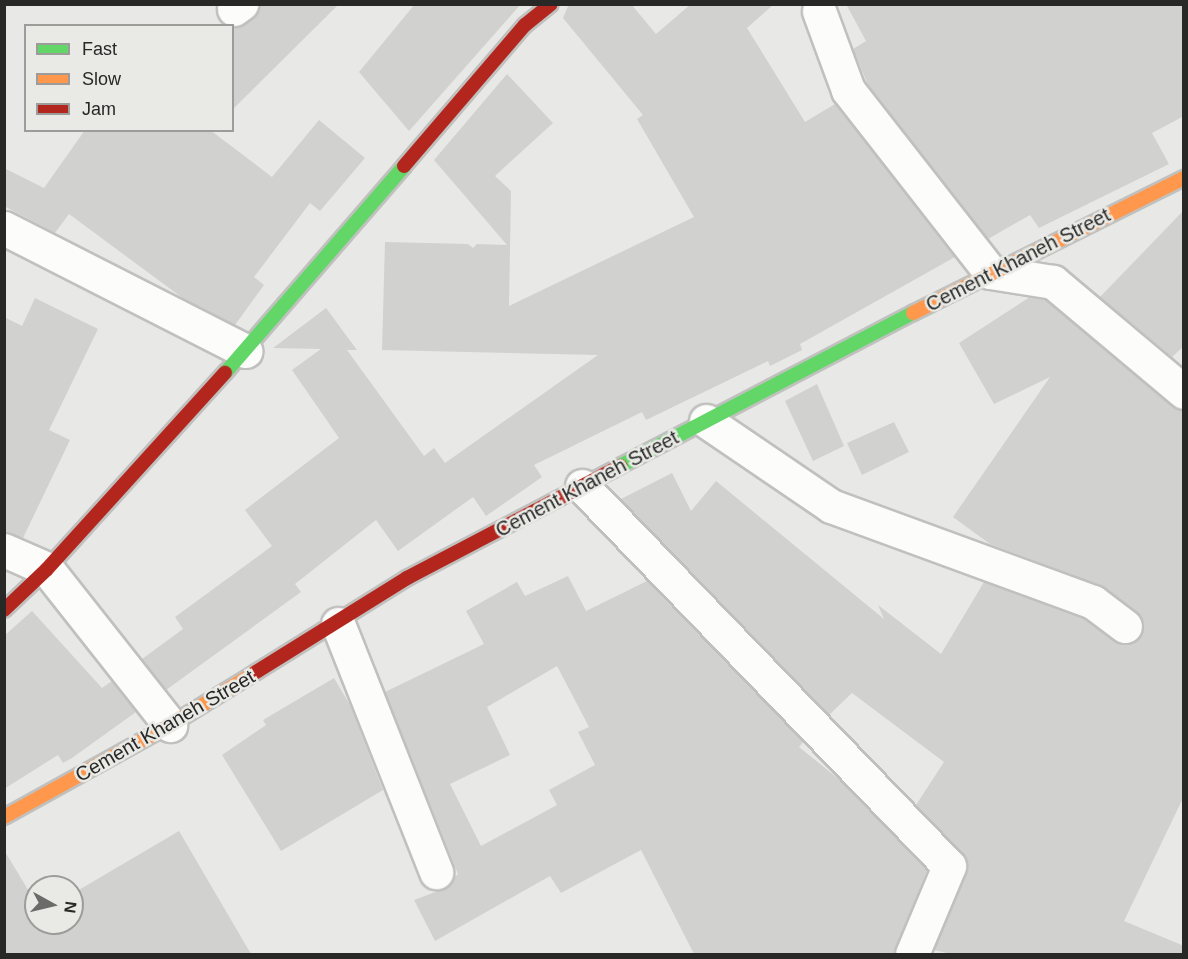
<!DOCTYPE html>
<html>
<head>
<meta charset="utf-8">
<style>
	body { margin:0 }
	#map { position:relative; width:1188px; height:959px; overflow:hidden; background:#e8e9e7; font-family:Helvetica,sans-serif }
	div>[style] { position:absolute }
	.building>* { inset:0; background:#d1d1cf }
	.roads { filter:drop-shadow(2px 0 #c0c1bf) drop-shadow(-2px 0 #c0c1bf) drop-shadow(0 2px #c0c1bf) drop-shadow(0 -2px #c0c1bf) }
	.street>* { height:33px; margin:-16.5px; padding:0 16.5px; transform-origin:16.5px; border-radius:16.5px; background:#fcfcfb }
	.fast>* { height:14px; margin:-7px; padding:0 7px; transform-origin:7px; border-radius:7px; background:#63d668 }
	.slow>* { height:14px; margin:-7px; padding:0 7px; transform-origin:7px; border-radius:7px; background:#ff974d }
	.jam>* { height:14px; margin:-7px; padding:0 7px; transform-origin:7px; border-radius:7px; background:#b3261e }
	span { translate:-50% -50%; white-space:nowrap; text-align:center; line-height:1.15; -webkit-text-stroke:5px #e9eae6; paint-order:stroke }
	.street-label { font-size:20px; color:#282927 }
	.frame { position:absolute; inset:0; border:6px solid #282927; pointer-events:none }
	.legend { position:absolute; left:24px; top:24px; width:210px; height:108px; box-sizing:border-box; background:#e9eae6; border:2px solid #9c9d9a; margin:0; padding:8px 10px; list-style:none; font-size:18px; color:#282927 }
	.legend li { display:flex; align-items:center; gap:12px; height:30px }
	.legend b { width:30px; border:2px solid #9c9d9a }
	.north { position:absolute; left:24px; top:875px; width:60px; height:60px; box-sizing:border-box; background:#e9eae6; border:2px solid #9c9d9a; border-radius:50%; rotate:98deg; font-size:16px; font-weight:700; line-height:24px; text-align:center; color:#282927 }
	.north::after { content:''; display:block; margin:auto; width:21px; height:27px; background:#6b6c6a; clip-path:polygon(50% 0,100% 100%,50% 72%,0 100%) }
</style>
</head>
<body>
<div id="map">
	<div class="building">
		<i style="clip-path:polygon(259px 4px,339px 4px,232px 110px,232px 27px,252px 19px)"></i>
		<i style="clip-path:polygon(415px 4px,521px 4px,409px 131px,359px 72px)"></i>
		<i style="clip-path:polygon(569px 4px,631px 4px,656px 34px,691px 4px,774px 4px,747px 28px,805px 122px,835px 104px,955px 257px,800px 344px,802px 350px,770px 366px,768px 361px,646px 420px,642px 412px,534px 465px,542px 477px,486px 516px,473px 497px,398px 551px,376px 520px,295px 584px,301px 592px,166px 690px,142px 659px,183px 629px,175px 617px,272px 546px,245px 510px,339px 438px,292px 370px,321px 349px,273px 348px,326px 308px,357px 350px,347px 350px,424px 456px,434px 448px,445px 463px,598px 355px,382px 350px,385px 242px,468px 244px,473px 248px,477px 244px,507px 245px,434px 160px,507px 74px,553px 123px,495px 176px,511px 191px,509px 306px,694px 217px,637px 119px,643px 115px,563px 18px)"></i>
		<i style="clip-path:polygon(846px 4px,1184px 4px,1184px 116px,1152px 133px,1169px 164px,1039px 228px,1030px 215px,988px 239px,868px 85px,853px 49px,866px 41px)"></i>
		<i style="clip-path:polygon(319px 120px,365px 158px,320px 211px,310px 203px,254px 277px,264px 285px,235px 325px,184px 299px,69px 214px,55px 233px,4px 206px,4px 168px,44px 188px,85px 130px,210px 130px,272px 177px)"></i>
		<i style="clip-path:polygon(1184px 210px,1184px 346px,1172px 357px,1100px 297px)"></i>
		<i style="clip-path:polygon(1030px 297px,1045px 300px,1172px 406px,1184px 410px,1184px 796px,1124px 921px,1184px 946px,1184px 954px,951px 954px,934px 950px,967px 863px,962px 853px,916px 805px,944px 762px,852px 693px,829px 715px,621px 499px,672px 473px,691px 511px,716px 481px,884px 619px,878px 605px,941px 654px,984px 582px,1084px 619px,1114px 641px,1133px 643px,1143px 629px,1142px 618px,1104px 587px,990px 544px,953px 517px,1050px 377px,994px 404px,959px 343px)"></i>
		<i style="clip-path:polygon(35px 298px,98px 329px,49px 430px,70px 440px,23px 538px,4px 532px,4px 317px,22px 326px)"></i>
		<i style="clip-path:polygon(817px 384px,844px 446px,813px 461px,785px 401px)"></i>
		<i style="clip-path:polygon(894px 422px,909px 452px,862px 475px,847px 443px)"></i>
		<i style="clip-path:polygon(evenodd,568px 576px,586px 611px,647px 581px,803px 742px,799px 747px,840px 780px,927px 870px,894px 954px,694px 954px,641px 850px,561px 893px,550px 876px,435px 941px,414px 900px,443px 889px,458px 874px,385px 692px,484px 644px,466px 611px,517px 582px,525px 596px,568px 576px,557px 666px,589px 727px,578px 732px,595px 765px,549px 790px,557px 805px,481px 846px,450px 784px,510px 755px,487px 707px,557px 666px)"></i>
		<i style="clip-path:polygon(32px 611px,102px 688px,112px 681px,136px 712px,72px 758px,63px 763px,58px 755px,4px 789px,4px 636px)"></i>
		<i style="clip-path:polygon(334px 678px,350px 705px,383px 790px,281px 851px,222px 755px,266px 725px,263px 720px)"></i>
		<i style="clip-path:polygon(179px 831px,251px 954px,4px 954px,4px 850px,36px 903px,36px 923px,72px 923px,72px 894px)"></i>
	</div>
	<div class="roads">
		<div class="street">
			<i style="left:234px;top:9px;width:9px;rotate:-36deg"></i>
			<i style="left:819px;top:11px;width:84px;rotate:69.8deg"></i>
			<i style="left:848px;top:90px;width:231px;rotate:52deg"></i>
			<i style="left:990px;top:272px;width:64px;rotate:9deg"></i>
			<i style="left:1053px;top:282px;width:171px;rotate:40deg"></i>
			<i style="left:4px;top:228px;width:271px;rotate:27deg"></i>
			<i style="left:706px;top:421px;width:151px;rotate:34.2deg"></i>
			<i style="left:831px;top:506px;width:279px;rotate:20.1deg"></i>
			<i style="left:1093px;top:602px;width:40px;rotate:37deg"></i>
			<i style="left:582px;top:486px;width:528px;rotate:46deg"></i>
			<i style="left:949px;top:866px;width:95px;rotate:112.8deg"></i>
			<i style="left:4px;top:550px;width:47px;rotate:23.8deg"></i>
			<i style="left:47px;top:569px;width:199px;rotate:51.7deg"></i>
			<i style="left:338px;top:624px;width:267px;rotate:68.4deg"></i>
		</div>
		<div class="fast">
			<i style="left:225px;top:373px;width:274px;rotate:-49.1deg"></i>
			<i style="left:620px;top:466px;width:331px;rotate:-27.6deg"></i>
		</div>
		<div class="slow">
			<i style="left:913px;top:313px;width:303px;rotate:-26.5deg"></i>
			<i style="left:4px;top:817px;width:190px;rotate:-29deg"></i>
			<i style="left:170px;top:725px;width:101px;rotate:-31.6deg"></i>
		</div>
		<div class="jam">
			<i style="left:404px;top:166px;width:186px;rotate:-49.4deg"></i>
			<i style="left:525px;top:25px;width:33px;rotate:-39deg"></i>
			<i style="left:4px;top:610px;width:59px;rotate:-43.6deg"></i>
			<i style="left:47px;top:569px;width:265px;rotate:-47.8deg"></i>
			<i style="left:256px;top:672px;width:178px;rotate:-31.9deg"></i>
			<i style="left:407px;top:578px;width:241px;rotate:-27.7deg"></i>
		</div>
	</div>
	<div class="street-label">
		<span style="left:1018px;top:260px;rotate:-27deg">Cement Khaneh Street</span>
		<span style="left:587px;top:484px;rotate:-28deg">Cement Khaneh Street</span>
		<span style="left:165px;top:726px;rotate:-30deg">Cement Khaneh Street</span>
	</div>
	<div class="frame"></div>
	<ul class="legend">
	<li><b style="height:8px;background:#63d668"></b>Fast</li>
	<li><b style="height:8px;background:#ff974d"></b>Slow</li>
	<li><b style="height:8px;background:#b3261e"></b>Jam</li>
	</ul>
	<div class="north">N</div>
</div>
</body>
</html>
